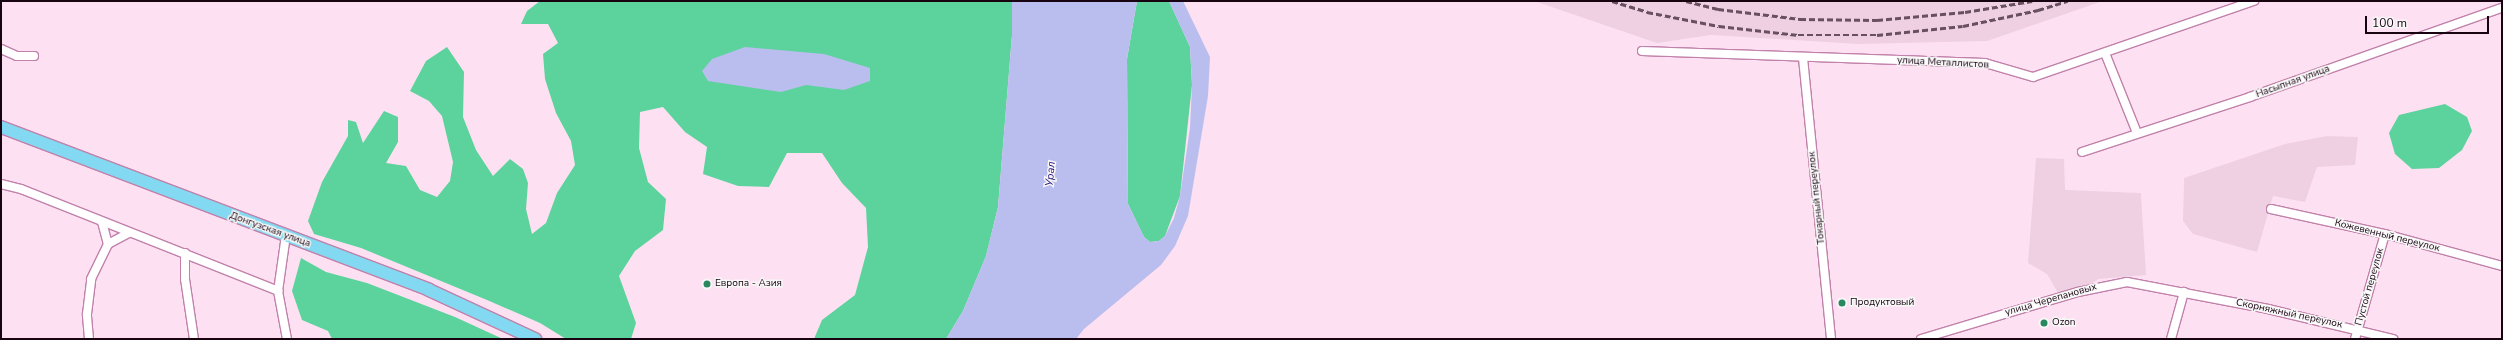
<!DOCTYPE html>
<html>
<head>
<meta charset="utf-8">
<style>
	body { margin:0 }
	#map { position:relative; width:2503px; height:340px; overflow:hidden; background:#fde1f2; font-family:"Nunito Sans",sans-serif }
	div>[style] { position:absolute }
	.built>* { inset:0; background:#efd0e2 }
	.green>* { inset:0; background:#5cd29d }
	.water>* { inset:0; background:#babeee }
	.roads { filter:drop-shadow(1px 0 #c181aa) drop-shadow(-1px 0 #c181aa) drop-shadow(0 1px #c181aa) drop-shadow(0 -1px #c181aa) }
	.street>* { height:8px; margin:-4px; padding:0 4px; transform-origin:4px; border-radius:4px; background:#fff }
	.primary>* { height:12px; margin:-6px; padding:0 6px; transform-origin:6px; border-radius:6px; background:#82d9f1 }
	.rail>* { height:2.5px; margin-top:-1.25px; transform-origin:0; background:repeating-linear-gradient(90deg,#68505f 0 6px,transparent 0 9px) }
	.dots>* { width:11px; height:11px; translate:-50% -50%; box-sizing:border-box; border:2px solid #f7f7f7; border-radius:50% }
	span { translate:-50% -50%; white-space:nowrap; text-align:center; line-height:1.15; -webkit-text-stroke:3px #f7f7f7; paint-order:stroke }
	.street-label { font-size:10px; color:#180311 }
	.poi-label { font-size:10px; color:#180311 }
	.left { translate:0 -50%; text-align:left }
	.water-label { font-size:11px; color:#2a137b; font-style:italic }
	.frame { position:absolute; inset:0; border:2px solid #180311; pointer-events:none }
	.scale { position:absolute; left:2365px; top:16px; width:124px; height:18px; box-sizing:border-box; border:2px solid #180311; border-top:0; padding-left:5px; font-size:12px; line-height:14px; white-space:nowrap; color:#180311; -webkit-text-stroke:3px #f7f7f7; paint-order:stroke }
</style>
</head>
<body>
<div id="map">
	<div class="built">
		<i style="clip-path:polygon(1534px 1px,2103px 1px,1987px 41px,1858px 44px,1711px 35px,1657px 43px)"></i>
		<i style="clip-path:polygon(2327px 136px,2358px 137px,2355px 165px,2317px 167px,2305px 202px,2273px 196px,2257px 252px,2193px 234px,2183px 221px,2184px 178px,2285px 144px)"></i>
		<i style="clip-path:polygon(2036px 158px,2064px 159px,2065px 190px,2141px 193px,2146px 275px,2098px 279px,2090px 285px,2058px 293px,2047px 274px,2028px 263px)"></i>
	</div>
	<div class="green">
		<i style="clip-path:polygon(540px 1px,1012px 1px,1012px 35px,998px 207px,986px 256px,963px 311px,946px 339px,814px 339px,822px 320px,855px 295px,868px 247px,866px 208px,842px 183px,822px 153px,787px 153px,769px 187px,738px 186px,703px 174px,707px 147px,685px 132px,663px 107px,640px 112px,639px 148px,648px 182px,666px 199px,663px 230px,635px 251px,619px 276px,636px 323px,631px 339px,566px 339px,540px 323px,487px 300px,361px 248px,314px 234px,308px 221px,322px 182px,348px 136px,348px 120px,356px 122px,363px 143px,384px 111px,398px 117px,398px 142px,386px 163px,406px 166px,420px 190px,437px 197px,450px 181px,453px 162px,442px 116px,429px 101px,410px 91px,426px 61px,447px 47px,464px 72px,463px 117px,476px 150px,493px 176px,510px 159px,523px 169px,528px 183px,526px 209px,532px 234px,546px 223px,557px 193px,575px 165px,571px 141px,556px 113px,545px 79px,543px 54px,558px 43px,548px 24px,521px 24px,527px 11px)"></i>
		<i style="clip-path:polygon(1137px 1px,1169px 1px,1190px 47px,1192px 85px,1180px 196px,1165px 236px,1159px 241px,1150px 242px,1144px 237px,1128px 204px,1127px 59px)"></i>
		<i style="clip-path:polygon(2445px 104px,2467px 117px,2472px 131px,2462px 150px,2439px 168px,2412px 169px,2395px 154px,2389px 133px,2399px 115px)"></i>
		<i style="clip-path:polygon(301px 258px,326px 272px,367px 283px,455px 317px,503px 339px,332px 339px,328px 331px,302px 320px,292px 291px)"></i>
	</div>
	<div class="water">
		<i style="clip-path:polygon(1012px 1px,1137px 1px,1127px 59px,1128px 204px,1144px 237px,1150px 242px,1159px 241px,1165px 236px,1174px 218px,1180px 196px,1190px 128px,1192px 85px,1190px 47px,1169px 1px,1183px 1px,1210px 57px,1208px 96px,1188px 216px,1175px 246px,1161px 265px,1084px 329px,1076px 339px,946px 339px,963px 311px,986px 256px,998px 207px,1012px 35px)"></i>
		<i style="clip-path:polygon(745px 47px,824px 54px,870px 68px,870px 81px,844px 90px,806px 85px,781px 92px,708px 81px,702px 71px,712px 59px)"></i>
	</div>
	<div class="roads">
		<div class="street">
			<i style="left:1px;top:49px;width:17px;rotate:24deg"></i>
			<i style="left:17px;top:56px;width:17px"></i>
			<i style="left:1642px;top:51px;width:343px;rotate:2deg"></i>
			<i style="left:1985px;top:63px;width:50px;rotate:16.3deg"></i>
			<i style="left:2033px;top:77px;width:234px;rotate:-19deg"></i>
			<i style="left:2105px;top:53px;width:86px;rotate:68.2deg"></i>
			<i style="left:1803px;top:58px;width:282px;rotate:84.3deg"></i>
			<i style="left:2082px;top:152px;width:177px;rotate:-18.1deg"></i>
			<i style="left:2250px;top:97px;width:267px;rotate:-19.5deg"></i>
			<i style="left:1px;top:184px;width:21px;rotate:14deg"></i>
			<i style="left:21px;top:189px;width:277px;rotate:21.6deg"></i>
			<i style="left:2271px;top:209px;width:117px;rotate:12.4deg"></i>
			<i style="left:2385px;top:234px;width:121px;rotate:15.3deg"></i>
			<i style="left:102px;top:222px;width:23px;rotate:75deg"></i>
			<i style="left:286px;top:235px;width:57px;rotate:98.1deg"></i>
			<i style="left:278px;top:291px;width:49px;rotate:79.4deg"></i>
			<i style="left:185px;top:253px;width:26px;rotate:90deg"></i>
			<i style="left:185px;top:279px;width:61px;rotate:81.5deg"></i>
			<i style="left:89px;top:339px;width:25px;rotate:-95deg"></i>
			<i style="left:87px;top:314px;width:35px;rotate:-83deg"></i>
			<i style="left:91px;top:279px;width:39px;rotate:-64deg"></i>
			<i style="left:108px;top:244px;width:24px;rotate:-28deg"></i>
			<i style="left:1921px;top:339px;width:164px;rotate:-16.7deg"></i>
			<i style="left:2078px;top:292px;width:50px;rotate:-11.5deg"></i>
			<i style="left:2127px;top:282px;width:144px;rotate:10.8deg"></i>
			<i style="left:2268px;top:309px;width:129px;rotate:13.5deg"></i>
			<i style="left:2171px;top:339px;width:49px;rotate:-74.5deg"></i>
			<i style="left:2355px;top:339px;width:109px;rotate:-74.1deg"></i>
		</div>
		<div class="primary">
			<i style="left:1px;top:127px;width:458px;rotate:20.8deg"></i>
			<i style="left:429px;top:290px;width:117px;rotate:24.8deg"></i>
		</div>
	</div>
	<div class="rail">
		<i style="left:1612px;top:1px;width:37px;rotate:17deg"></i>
		<i style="left:1647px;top:12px;width:73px;rotate:11deg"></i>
		<i style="left:1719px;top:26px;width:80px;rotate:6.5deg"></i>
		<i style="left:1798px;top:35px;width:79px"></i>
		<i style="left:1877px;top:35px;width:86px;rotate:-6deg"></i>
		<i style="left:1963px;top:26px;width:77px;rotate:-12deg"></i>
		<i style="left:2038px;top:10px;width:31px;rotate:-17deg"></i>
		<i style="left:1686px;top:1px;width:33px;rotate:14deg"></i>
		<i style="left:1718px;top:9px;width:83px;rotate:7deg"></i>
		<i style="left:1800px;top:19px;width:77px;rotate:0.7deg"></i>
		<i style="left:1877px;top:20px;width:88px;rotate:-5.2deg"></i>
		<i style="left:1965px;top:12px;width:68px;rotate:-9.3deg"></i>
	</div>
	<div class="dots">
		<i style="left:707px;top:284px;background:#298860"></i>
		<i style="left:1842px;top:303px;background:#298860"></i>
		<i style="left:2044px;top:323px;background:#298860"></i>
	</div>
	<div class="street-label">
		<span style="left:1943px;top:63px;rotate:3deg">улица Металлистов</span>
		<span style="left:2293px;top:82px;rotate:-20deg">Насыпная улица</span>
		<span style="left:1817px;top:198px;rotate:-96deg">Токарный переулок</span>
		<span style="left:270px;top:230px;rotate:20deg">Донгузская улица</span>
		<span style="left:2387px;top:236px;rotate:14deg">Кожевенный переулок</span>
		<span style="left:2370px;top:287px;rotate:-74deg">Пустой переулок</span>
		<span style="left:2051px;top:300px;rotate:-16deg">улица Черепановых</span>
		<span style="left:2289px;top:314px;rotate:12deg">Скорняжный переулок</span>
	</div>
	<div class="poi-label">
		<span class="left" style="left:715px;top:284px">Европа - Азия</span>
		<span class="left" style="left:1850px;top:303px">Продуктовый</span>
		<span class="left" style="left:2052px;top:323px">Ozon</span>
	</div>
	<div class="water-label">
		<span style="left:1051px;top:174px;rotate:-85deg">Урал</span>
	</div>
	<div class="frame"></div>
	<div class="scale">100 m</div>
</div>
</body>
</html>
